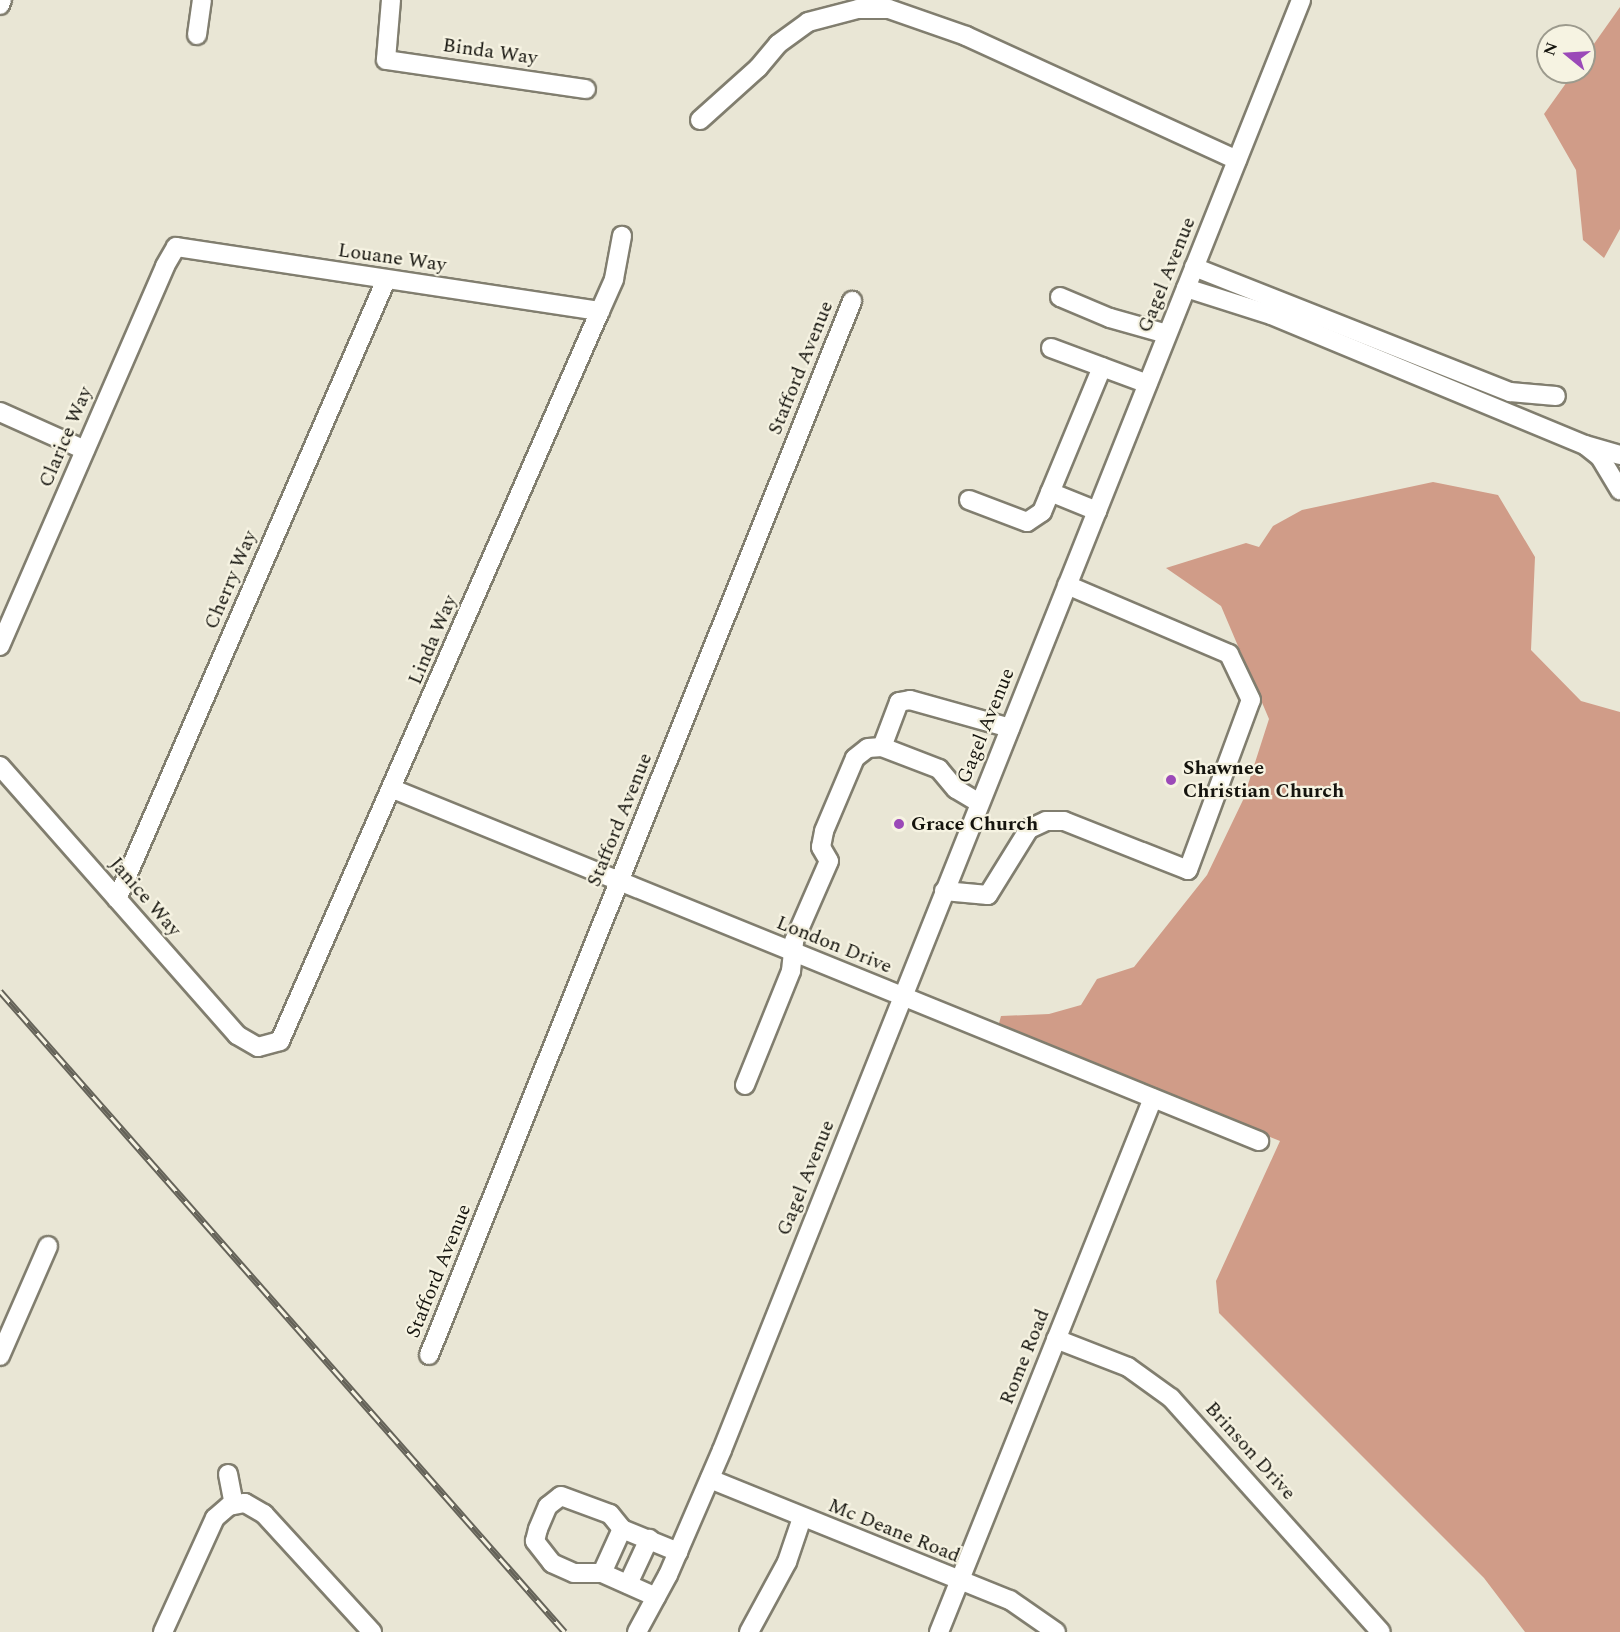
<!DOCTYPE html>
<html>
<head>
<meta charset="utf-8">
<style>
	body { margin:0 }
	#map { position:relative; width:1620px; height:1632px; overflow:hidden; background:#e9e6d5; font-family:Spectral,serif }
	div>[style] { position:absolute }
	.forest>* { inset:0; background:#d09c88 }
	.roads { filter:drop-shadow(2px 0 #817e6f) drop-shadow(-2px 0 #817e6f) drop-shadow(0 2px #817e6f) drop-shadow(0 -2px #817e6f) }
	.minor>* { height:18px; margin:-9px; padding:0 9px; transform-origin:9px; border-radius:9px; background:#fff }
	.rail>* { height:7px; margin-top:-3.5px; transform-origin:0; background:repeating-linear-gradient(90deg,#f6f3e2 0 14px,#656359 0 28px); box-sizing:border-box; border-block:2px solid #656359 }
	.dots>* { width:16px; height:16px; translate:-50% -50%; box-sizing:border-box; border:3px solid #f6f3e2; border-radius:50% }
	span { translate:-50% -50%; white-space:nowrap; text-align:center; line-height:1.15; -webkit-text-stroke:4.5px #f6f3e2; paint-order:stroke }
	.street-label { font-size:20px; color:#15140e }
	.poi-label { font-size:20px; color:#15140e; font-weight:700 }
	.left { translate:0 -50%; text-align:left }
	.north { position:absolute; left:1536px; top:24px; width:60px; height:60px; box-sizing:border-box; background:#f6f3e2; border:2px solid #9c9a8d; border-radius:50%; rotate:288deg; font-size:16px; font-weight:700; line-height:24px; text-align:center; color:#15140e }
	.north::after { content:''; display:block; margin:auto; width:21px; height:27px; background:#9b49b8; clip-path:polygon(50% 0,100% 100%,50% 72%,0 100%) }
</style>
</head>
<body>
<div id="map">
	<div class="forest">
		<i style="clip-path:polygon(1620px 7px,1620px 229px,1604px 258px,1583px 240px,1576px 170px,1544px 114px,1574px 72px,1584px 72px,1584px 58px)"></i>
		<i style="clip-path:polygon(1433px 482px,1498px 495px,1535px 557px,1531px 650px,1581px 701px,1620px 712px,1620px 1632px,1525px 1632px,1484px 1578px,1219px 1313px,1216px 1281px,1280px 1141px,998px 1027px,1001px 1016px,1049px 1014px,1081px 1005px,1097px 979px,1134px 967px,1207px 875px,1243px 800px,1269px 719px,1221px 606px,1166px 568px,1246px 543px,1259px 547px,1273px 526px,1302px 510px)"></i>
	</div>
	<div class="roads">
		<div class="minor">
			<i style="left:391px;top:0;width:60px;rotate:94.8deg"></i>
			<i style="left:386px;top:60px;width:202px;rotate:8.3deg"></i>
			<i style="left:0;top:5px;width:5px;rotate:-68deg"></i>
			<i style="left:197px;top:35px;width:35px;rotate:-82deg"></i>
			<i style="left:700px;top:120px;width:78px;rotate:-41.9deg"></i>
			<i style="left:758px;top:68px;width:31px;rotate:-50deg"></i>
			<i style="left:778px;top:44px;width:37px;rotate:-36deg"></i>
			<i style="left:808px;top:22px;width:52px;rotate:-14.6deg"></i>
			<i style="left:858px;top:9px;width:31px"></i>
			<i style="left:889px;top:9px;width:82px;rotate:19.3deg"></i>
			<i style="left:966px;top:36px;width:298px;rotate:24.6deg"></i>
			<i style="left:1194px;top:267px;width:340px;rotate:21.6deg"></i>
			<i style="left:1510px;top:392px;width:46px;rotate:5deg"></i>
			<i style="left:1186px;top:288px;width:89px;rotate:17.6deg"></i>
			<i style="left:1271px;top:315px;width:340px;rotate:22.5deg"></i>
			<i style="left:1585px;top:445px;width:36px;rotate:16deg"></i>
			<i style="left:1060px;top:297px;width:54px;rotate:22.8deg"></i>
			<i style="left:1110px;top:318px;width:59px;rotate:15.7deg"></i>
			<i style="left:1051px;top:348px;width:103px;rotate:20.4deg"></i>
			<i style="left:0;top:412px;width:93px;rotate:24.1deg"></i>
			<i style="left:1586px;top:446px;width:18px;rotate:38deg"></i>
			<i style="left:1600px;top:457px;width:39px;rotate:59deg"></i>
			<i style="left:1050px;top:492px;width:51px;rotate:22deg"></i>
			<i style="left:969px;top:500px;width:62px;rotate:20.8deg"></i>
			<i style="left:1027px;top:522px;width:18px;rotate:-34deg"></i>
			<i style="left:1042px;top:512px;width:157px;rotate:-67.5deg"></i>
			<i style="left:0;top:646px;width:414px;rotate:-66.5deg"></i>
			<i style="left:165px;top:266px;width:22px;rotate:-60deg"></i>
			<i style="left:176px;top:247px;width:429px;rotate:8.6deg"></i>
			<i style="left:882px;top:747px;width:48px;rotate:-69.3deg"></i>
			<i style="left:899px;top:702px;width:11px;rotate:-10deg"></i>
			<i style="left:910px;top:700px;width:104px;rotate:15.6deg"></i>
			<i style="left:0;top:766px;width:359px;rotate:48.6deg"></i>
			<i style="left:237px;top:1035px;width:24px;rotate:30deg"></i>
			<i style="left:258px;top:1047px;width:23px;rotate:-15deg"></i>
			<i style="left:280px;top:1041px;width:797px;rotate:-66.33deg"></i>
			<i style="left:600px;top:311px;width:35px;rotate:-66deg"></i>
			<i style="left:614px;top:279px;width:44px;rotate:-79.5deg"></i>
			<i style="left:393px;top:789px;width:935px;rotate:22.12deg"></i>
			<i style="left:944px;top:891px;width:44px;rotate:5.2deg"></i>
			<i style="left:988px;top:895px;width:78px;rotate:-58.2deg"></i>
			<i style="left:1029px;top:829px;width:19px;rotate:-25deg"></i>
			<i style="left:1046px;top:821px;width:18px"></i>
			<i style="left:1064px;top:821px;width:133px;rotate:21.6deg"></i>
			<i style="left:1188px;top:870px;width:181px;rotate:-69.7deg"></i>
			<i style="left:1251px;top:700px;width:51px;rotate:-115.6deg"></i>
			<i style="left:1229px;top:654px;width:176px;rotate:-156.9deg"></i>
			<i style="left:117px;top:899px;width:675px;rotate:-66.51deg"></i>
			<i style="left:745px;top:1085px;width:123px;rotate:-68deg"></i>
			<i style="left:791px;top:971px;width:30px;rotate:-84deg"></i>
			<i style="left:794px;top:941px;width:87px;rotate:-66.4deg"></i>
			<i style="left:829px;top:861px;width:16px;rotate:-120deg"></i>
			<i style="left:821px;top:847px;width:16px;rotate:-79deg"></i>
			<i style="left:824px;top:831px;width:79px;rotate:-67deg"></i>
			<i style="left:855px;top:758px;width:16px;rotate:-38deg"></i>
			<i style="left:868px;top:748px;width:14px;rotate:-4deg"></i>
			<i style="left:882px;top:747px;width:61px;rotate:21.1deg"></i>
			<i style="left:939px;top:769px;width:26px;rotate:50deg"></i>
			<i style="left:956px;top:789px;width:27px;rotate:31deg"></i>
			<i style="left:1056px;top:1339px;width:77px;rotate:21.3deg"></i>
			<i style="left:1128px;top:1367px;width:53px;rotate:35.8deg"></i>
			<i style="left:1171px;top:1398px;width:314px;rotate:48.1deg"></i>
			<i style="left:429px;top:1355px;width:1136px;rotate:-68.13deg"></i>
			<i style="left:0;top:1356px;width:120px;rotate:-66.4deg"></i>
			<i style="left:228px;top:1474px;width:31px;rotate:79deg"></i>
			<i style="left:710px;top:1479px;width:323px;rotate:22deg"></i>
			<i style="left:1010px;top:1600px;width:56px;rotate:34.8deg"></i>
			<i style="left:602px;top:1573px;width:28px;rotate:180deg"></i>
			<i style="left:574px;top:1573px;width:24px;rotate:-156deg"></i>
			<i style="left:552px;top:1563px;width:28px;rotate:-128deg"></i>
			<i style="left:535px;top:1541px;width:12px;rotate:-76deg"></i>
			<i style="left:538px;top:1529px;width:25px;rotate:-67deg"></i>
			<i style="left:548px;top:1506px;width:16px;rotate:-38deg"></i>
			<i style="left:561px;top:1496px;width:52px;rotate:20.2deg"></i>
			<i style="left:610px;top:1514px;width:19px;rotate:51deg"></i>
			<i style="left:628px;top:1584px;width:50px;rotate:-65deg"></i>
			<i style="left:656px;top:1597px;width:59px;rotate:-156deg"></i>
			<i style="left:602px;top:1573px;width:48px;rotate:-65.6deg"></i>
			<i style="left:622px;top:1529px;width:61px;rotate:22.3deg"></i>
			<i style="left:163px;top:1632px;width:125px;rotate:-65.5deg"></i>
			<i style="left:215px;top:1518px;width:18px;rotate:-41deg"></i>
			<i style="left:229px;top:1506px;width:16px;rotate:-11deg"></i>
			<i style="left:245px;top:1503px;width:22px;rotate:30deg"></i>
			<i style="left:264px;top:1514px;width:160px;rotate:47.5deg"></i>
			<i style="left:637px;top:1632px;width:65px;rotate:-61.5deg"></i>
			<i style="left:668px;top:1575px;width:136px;rotate:-66.6deg"></i>
			<i style="left:722px;top:1450px;width:1561px;rotate:-68.23deg"></i>
			<i style="left:749px;top:1632px;width:80px;rotate:-61.5deg"></i>
			<i style="left:787px;top:1562px;width:46px;rotate:-71.2deg"></i>
			<i style="left:939px;top:1632px;width:575px;rotate:-68.16deg"></i>
		</div>
	</div>
	<div class="rail">
		<i style="left:0;top:991px;width:854px;rotate:48.61deg"></i>
	</div>
	<div class="dots">
		<i style="left:1171px;top:780px;background:#9b49b8"></i>
		<i style="left:899px;top:824px;background:#9b49b8"></i>
	</div>
	<div class="street-label">
		<span style="left:490px;top:52px;rotate:8deg">Binda Way</span>
		<span style="left:392px;top:258px;rotate:8deg">Louane Way</span>
		<span style="left:1167px;top:275px;rotate:-68deg">Gagel Avenue</span>
		<span style="left:801px;top:368px;rotate:-68deg">Stafford Avenue</span>
		<span style="left:66px;top:437px;rotate:-67deg">Clarice Way</span>
		<span style="left:231px;top:580px;rotate:-67deg">Cherry Way</span>
		<span style="left:433px;top:640px;rotate:-67deg">Linda Way</span>
		<span style="left:986px;top:726px;rotate:-68deg">Gagel Avenue</span>
		<span style="left:620px;top:820px;rotate:-68deg">Stafford Avenue</span>
		<span style="left:145px;top:897px;rotate:49deg">Janice Way</span>
		<span style="left:834px;top:945px;rotate:22deg">London Drive</span>
		<span style="left:806px;top:1178px;rotate:-68deg">Gagel Avenue</span>
		<span style="left:439px;top:1271px;rotate:-68deg">Stafford Avenue</span>
		<span style="left:1025px;top:1357px;rotate:-68deg">Rome Road</span>
		<span style="left:1250px;top:1451px;rotate:48deg">Brinson Drive</span>
		<span style="left:894px;top:1531px;rotate:22deg">Mc Deane Road</span>
	</div>
	<div class="poi-label">
		<span class="left" style="left:1183px;top:780px">Shawnee<br>Christian Church</span>
		<span class="left" style="left:911px;top:824px">Grace Church</span>
	</div>
	<div class="north">N</div>
</div>
</body>
</html>
